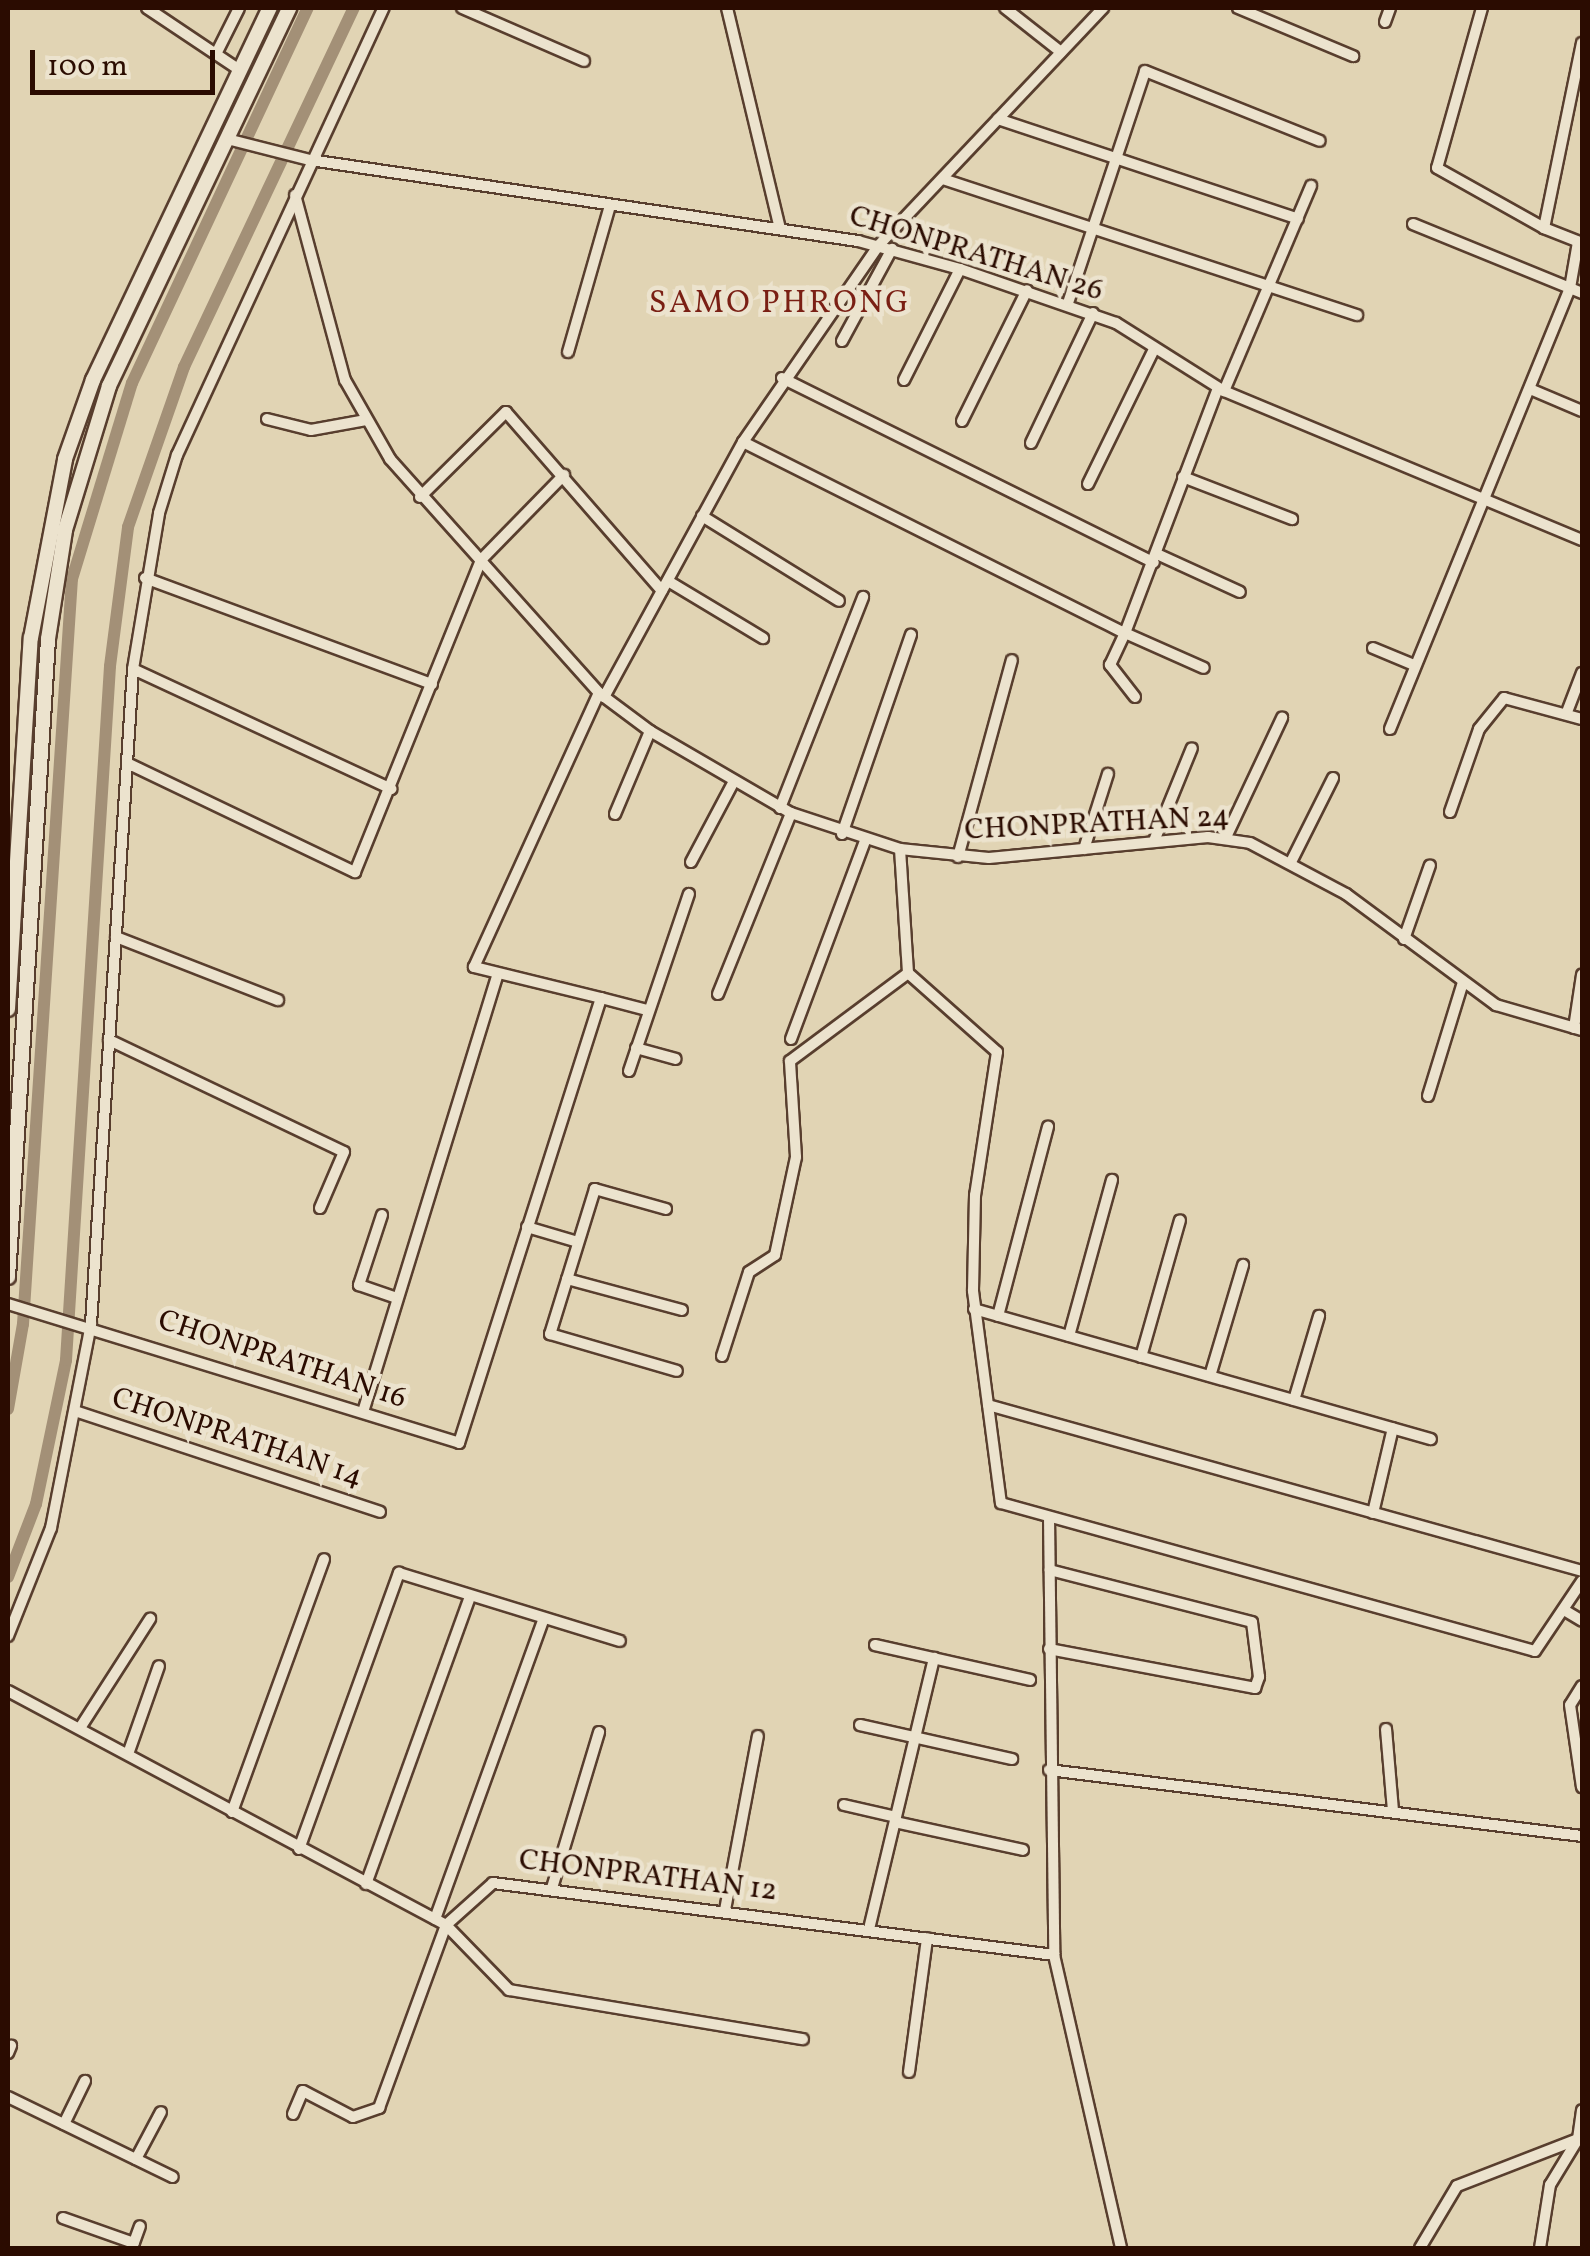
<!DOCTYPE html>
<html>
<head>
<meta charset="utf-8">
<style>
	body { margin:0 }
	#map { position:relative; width:1590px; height:2256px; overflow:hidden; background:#e1d4b4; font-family:Vollkorn,serif }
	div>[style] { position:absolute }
	.canal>* { height:12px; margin:-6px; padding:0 6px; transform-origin:6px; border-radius:6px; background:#a39077 }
	.roads { filter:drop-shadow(2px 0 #583e2e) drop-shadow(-2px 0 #583e2e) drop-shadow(0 2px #583e2e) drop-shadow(0 -2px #583e2e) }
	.street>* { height:10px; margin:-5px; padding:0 5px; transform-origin:5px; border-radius:5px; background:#ece3ce }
	.secondary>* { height:14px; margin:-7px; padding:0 7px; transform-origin:7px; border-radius:7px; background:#ece3ce }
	span { translate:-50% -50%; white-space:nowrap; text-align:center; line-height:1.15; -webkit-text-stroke:9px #ece3ce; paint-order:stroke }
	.street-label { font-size:30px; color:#2b0c01 }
	.neighbourhood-label { font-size:32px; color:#7a1f14; letter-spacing:2.5px }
	.frame { position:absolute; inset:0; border:10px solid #2b0c01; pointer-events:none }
	.scale { position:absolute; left:30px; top:50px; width:185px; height:45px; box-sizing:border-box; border:5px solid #2b0c01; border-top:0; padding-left:12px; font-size:30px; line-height:35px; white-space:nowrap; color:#2b0c01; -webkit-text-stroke:8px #ece3ce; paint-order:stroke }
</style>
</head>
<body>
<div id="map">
	<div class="canal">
		<i style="left:8px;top:1409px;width:86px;rotate:-80deg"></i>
		<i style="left:23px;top:1324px;width:747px;rotate:-86.24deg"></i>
		<i style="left:72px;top:579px;width:205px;rotate:-73deg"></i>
		<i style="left:132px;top:383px;width:414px;rotate:-64.9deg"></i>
		<i style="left:8px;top:1577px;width:78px;rotate:-69deg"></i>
		<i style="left:36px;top:1504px;width:147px;rotate:-78.2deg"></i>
		<i style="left:66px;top:1360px;width:695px;rotate:-86.37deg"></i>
		<i style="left:110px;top:666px;width:140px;rotate:-82.6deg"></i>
		<i style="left:128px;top:527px;width:170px;rotate:-70.7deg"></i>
		<i style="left:184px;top:367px;width:397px;rotate:-64.7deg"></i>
	</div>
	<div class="roads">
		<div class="street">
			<i style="left:147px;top:8px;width:113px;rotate:33.8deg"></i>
			<i style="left:462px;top:8px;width:133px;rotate:23.5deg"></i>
			<i style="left:727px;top:8px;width:227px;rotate:76.5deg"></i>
			<i style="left:1005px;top:8px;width:71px;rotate:38.2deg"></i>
			<i style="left:1238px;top:8px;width:125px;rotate:22.7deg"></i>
			<i style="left:1482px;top:8px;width:166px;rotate:105.7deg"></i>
			<i style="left:1437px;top:168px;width:123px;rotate:29.3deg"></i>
			<i style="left:1385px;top:22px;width:15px;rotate:-70deg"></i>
			<i style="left:216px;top:54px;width:51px;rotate:-63.4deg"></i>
			<i style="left:998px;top:119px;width:316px;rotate:18.4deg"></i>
			<i style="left:227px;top:139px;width:86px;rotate:14.2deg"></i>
			<i style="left:310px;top:160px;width:554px;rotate:8.41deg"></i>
			<i style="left:858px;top:241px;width:106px;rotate:15.4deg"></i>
			<i style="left:960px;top:269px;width:165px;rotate:19.1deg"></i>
			<i style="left:1116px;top:323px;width:128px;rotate:32.2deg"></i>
			<i style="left:1224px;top:391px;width:388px;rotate:22.6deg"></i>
			<i style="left:943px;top:179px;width:436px;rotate:18.2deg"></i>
			<i style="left:295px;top:195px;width:192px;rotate:74.9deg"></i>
			<i style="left:345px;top:380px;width:91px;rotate:60.3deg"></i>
			<i style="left:390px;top:459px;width:314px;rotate:48.2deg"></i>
			<i style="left:599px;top:693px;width:64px;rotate:36.7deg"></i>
			<i style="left:650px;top:731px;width:163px;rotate:30.2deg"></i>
			<i style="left:791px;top:813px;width:115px;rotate:18.3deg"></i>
			<i style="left:900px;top:849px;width:89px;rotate:5.8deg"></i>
			<i style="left:989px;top:858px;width:220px;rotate:-5.5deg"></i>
			<i style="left:1208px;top:837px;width:42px;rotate:8.1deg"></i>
			<i style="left:1250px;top:843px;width:109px;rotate:28deg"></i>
			<i style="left:1346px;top:894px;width:187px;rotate:36.5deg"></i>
			<i style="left:1496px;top:1005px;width:90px;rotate:16.2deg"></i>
			<i style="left:1413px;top:224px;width:183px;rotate:22.2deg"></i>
			<i style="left:1582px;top:243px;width:41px;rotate:-158.5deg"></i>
			<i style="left:1544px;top:228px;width:189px;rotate:-78.4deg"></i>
			<i style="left:1068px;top:303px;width:244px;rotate:-71.6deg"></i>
			<i style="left:1145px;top:71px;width:188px;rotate:21.8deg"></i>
			<i style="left:842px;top:341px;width:105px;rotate:-61.5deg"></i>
			<i style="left:568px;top:352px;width:152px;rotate:-74deg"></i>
			<i style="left:782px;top:378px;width:415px;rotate:26.4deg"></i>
			<i style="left:904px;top:380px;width:124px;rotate:-63.2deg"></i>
			<i style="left:1530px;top:389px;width:56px;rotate:22.9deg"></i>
			<i style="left:1224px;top:391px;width:223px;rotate:-67deg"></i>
			<i style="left:267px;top:419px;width:45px;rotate:14deg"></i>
			<i style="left:311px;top:430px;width:56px;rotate:-10.3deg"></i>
			<i style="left:962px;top:421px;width:146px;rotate:-63.6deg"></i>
			<i style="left:743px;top:442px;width:427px;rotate:26.6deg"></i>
			<i style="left:1125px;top:633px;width:262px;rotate:-69.2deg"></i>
			<i style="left:1031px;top:443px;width:144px;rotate:-64.5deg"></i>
			<i style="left:1183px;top:477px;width:117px;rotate:21.1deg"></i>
			<i style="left:1088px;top:484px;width:150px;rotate:-63.9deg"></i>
			<i style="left:420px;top:497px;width:121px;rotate:-44.7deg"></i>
			<i style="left:506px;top:412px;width:237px;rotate:48.9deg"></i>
			<i style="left:702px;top:516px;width:161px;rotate:31.8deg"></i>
			<i style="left:1157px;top:554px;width:91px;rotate:24.6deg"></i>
			<i style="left:145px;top:578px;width:306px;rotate:20.3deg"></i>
			<i style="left:668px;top:581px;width:111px;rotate:31deg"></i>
			<i style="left:1373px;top:648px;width:44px;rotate:22.5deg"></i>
			<i style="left:133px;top:669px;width:285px;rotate:24.9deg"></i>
			<i style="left:604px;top:697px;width:290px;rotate:-61.4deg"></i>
			<i style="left:743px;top:442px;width:238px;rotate:-55.4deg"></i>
			<i style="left:878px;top:246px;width:328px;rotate:-46.6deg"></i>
			<i style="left:1135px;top:697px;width:41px;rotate:-128deg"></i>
			<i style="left:1110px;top:665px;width:35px;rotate:-65deg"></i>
			<i style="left:1125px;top:633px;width:86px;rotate:23.9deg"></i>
			<i style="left:1567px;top:712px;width:42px;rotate:-69deg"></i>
			<i style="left:1390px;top:729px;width:476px;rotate:-67.8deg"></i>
			<i style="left:1570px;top:288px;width:47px;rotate:-80.1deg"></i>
			<i style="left:127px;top:763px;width:253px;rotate:25.6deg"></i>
			<i style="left:355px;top:872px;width:336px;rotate:-68deg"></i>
			<i style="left:481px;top:560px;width:119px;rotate:-45.7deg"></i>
			<i style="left:780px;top:808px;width:227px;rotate:-68.5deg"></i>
			<i style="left:1450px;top:812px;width:88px;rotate:-70.7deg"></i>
			<i style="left:1479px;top:729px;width:40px;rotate:-51deg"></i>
			<i style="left:1504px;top:698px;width:81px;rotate:15.1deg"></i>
			<i style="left:615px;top:814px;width:90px;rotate:-67.1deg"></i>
			<i style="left:842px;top:834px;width:211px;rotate:-70.9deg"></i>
			<i style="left:1226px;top:837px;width:132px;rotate:-64.8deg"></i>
			<i style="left:1154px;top:841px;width:100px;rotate:-67.8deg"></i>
			<i style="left:900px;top:849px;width:124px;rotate:86.3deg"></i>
			<i style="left:908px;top:973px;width:119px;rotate:41.6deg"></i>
			<i style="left:997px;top:1052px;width:145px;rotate:98.7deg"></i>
			<i style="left:975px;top:1195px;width:96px;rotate:91.2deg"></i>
			<i style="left:973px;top:1291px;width:214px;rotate:82.5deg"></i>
			<i style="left:1001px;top:1503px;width:554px;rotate:15.49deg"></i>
			<i style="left:1535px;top:1651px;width:84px;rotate:-56.1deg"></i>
			<i style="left:1084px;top:849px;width:79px;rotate:-72.3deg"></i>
			<i style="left:958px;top:857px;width:204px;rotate:-74.7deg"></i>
			<i style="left:691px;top:862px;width:92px;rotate:-62deg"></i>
			<i style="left:1291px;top:862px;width:94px;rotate:-63.4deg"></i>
			<i style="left:116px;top:937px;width:174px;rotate:21.3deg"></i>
			<i style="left:1404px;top:939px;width:78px;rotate:-70.6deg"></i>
			<i style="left:718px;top:994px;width:195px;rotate:-68deg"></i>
			<i style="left:601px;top:998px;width:48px;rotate:14.6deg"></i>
			<i style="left:1574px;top:1028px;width:54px;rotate:-81.4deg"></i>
			<i style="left:791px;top:1039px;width:211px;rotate:-69.5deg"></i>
			<i style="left:109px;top:1040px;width:260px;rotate:25.5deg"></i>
			<i style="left:344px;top:1152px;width:61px;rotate:113.2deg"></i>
			<i style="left:636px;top:1048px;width:41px;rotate:15.4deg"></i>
			<i style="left:629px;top:1071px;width:187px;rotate:-71.3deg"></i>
			<i style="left:1428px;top:1096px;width:119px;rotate:-72.9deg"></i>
			<i style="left:666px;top:1209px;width:74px;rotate:-164.3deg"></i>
			<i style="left:595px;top:1189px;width:152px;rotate:107.2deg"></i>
			<i style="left:550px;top:1334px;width:132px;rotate:16.2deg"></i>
			<i style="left:382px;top:1215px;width:74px;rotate:108.2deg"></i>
			<i style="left:359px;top:1285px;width:40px;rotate:18.9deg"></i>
			<i style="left:527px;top:1227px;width:53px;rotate:16.4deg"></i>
			<i style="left:567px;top:1279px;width:119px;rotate:15.1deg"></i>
			<i style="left:8px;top:1304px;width:472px;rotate:17.1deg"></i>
			<i style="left:459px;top:1443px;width:467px;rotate:-72.3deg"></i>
			<i style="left:601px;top:998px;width:131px;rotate:-166.3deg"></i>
			<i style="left:474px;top:967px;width:301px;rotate:-65.5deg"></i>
			<i style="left:974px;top:1309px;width:475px;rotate:15.9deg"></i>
			<i style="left:998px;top:1316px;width:196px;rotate:-75.2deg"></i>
			<i style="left:1069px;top:1336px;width:162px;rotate:-74.6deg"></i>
			<i style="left:722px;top:1356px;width:88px;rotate:-72.2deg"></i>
			<i style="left:749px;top:1272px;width:31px;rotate:-33deg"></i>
			<i style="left:775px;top:1255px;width:100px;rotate:-77.9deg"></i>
			<i style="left:796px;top:1157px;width:96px;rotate:-93.6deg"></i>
			<i style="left:790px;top:1061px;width:147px;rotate:-36.7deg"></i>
			<i style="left:1141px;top:1357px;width:142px;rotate:-74.1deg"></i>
			<i style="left:1210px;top:1376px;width:116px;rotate:-73.4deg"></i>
			<i style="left:1294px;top:1400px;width:88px;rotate:-73.4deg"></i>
			<i style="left:988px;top:1405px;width:617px;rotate:15.61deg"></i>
			<i style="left:78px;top:1412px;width:318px;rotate:18.3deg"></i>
			<i style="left:363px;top:1412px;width:458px;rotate:-72.9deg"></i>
			<i style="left:1373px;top:1513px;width:87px;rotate:-76.8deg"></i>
			<i style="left:1049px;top:1517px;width:438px;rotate:89.3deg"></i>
			<i style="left:1054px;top:1955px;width:301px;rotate:77.1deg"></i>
			<i style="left:1564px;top:1610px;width:21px;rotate:31deg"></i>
			<i style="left:8px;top:1636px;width:116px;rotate:-68.3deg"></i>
			<i style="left:51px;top:1528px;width:208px;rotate:-78.9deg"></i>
			<i style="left:91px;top:1324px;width:656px;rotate:-86.33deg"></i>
			<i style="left:133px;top:669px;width:158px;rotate:-80.5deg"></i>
			<i style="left:159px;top:513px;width:61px;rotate:-72.8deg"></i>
			<i style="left:177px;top:455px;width:493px;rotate:-65.2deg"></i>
			<i style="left:875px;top:1645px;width:159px;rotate:12.7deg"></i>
			<i style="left:1049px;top:1649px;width:210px;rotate:10.7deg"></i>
			<i style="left:1255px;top:1688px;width:12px;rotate:-70deg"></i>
			<i style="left:1259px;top:1677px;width:55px;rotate:-97.3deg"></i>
			<i style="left:1252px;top:1622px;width:209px;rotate:-165.6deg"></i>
			<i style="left:1582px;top:1686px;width:22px;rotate:122deg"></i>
			<i style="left:1570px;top:1705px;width:83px;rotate:81.7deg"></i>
			<i style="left:8px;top:1691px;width:497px;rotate:28.1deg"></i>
			<i style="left:446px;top:1925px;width:63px;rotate:-41.8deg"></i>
			<i style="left:493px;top:1883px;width:566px;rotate:7.31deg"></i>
			<i style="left:860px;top:1725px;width:156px;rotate:12.6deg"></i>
			<i style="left:80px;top:1728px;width:130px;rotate:-57.3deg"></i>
			<i style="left:1386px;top:1729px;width:81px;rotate:85.1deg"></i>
			<i style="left:128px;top:1754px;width:93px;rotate:-70.6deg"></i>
			<i style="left:1049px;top:1770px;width:537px;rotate:7.06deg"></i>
			<i style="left:844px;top:1805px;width:53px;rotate:13deg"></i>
			<i style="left:232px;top:1812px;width:269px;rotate:-70deg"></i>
			<i style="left:895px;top:1822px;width:131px;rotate:12.3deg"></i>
			<i style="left:299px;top:1849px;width:294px;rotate:-70.1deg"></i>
			<i style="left:399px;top:1573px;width:231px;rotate:17.1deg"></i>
			<i style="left:366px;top:1884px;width:305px;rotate:-70.1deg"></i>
			<i style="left:552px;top:1888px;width:163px;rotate:-73.2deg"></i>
			<i style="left:725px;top:1910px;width:177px;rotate:-79.3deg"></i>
			<i style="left:435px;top:1919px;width:320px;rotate:-70.1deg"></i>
			<i style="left:869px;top:1929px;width:279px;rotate:-76.5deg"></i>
			<i style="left:8px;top:2053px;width:8px;rotate:-67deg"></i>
			<i style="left:909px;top:2072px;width:135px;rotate:-82.3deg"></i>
			<i style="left:8px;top:2097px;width:183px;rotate:25.9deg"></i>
			<i style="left:293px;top:2114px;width:25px;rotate:-67deg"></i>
			<i style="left:303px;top:2091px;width:56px;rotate:27.5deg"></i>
			<i style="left:353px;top:2117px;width:28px;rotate:-19deg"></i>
			<i style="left:379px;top:2108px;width:195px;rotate:-69.9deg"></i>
			<i style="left:446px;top:1925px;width:91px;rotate:45.9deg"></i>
			<i style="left:509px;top:1990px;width:298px;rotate:9.5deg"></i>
			<i style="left:64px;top:2124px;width:48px;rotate:-64deg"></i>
			<i style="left:136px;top:2159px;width:53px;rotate:-62deg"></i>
			<i style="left:63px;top:2218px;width:75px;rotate:19.4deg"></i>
			<i style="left:132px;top:2248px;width:23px;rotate:-70deg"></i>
			<i style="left:1420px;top:2248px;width:72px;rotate:-59.2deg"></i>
			<i style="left:1457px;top:2186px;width:130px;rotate:-21.2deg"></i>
			<i style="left:1578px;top:2139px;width:29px;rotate:-82deg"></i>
			<i style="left:1540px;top:2248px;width:64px;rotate:-81deg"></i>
			<i style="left:1550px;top:2185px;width:54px;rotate:-58.7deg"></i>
		</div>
		<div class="secondary">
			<i style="left:8px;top:1009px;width:372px;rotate:-86.5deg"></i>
			<i style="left:31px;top:638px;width:182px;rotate:-79.2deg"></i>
			<i style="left:65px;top:459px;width:84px;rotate:-70.5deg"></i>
			<i style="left:93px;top:380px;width:412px;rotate:-64.6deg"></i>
			<i style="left:8px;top:1277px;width:639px;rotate:-86.41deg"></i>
			<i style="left:48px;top:639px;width:110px;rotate:-81.1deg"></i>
			<i style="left:65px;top:530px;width:151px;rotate:-73deg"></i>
			<i style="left:109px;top:386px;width:419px;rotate:-64.5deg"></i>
		</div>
	</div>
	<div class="street-label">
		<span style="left:976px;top:254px;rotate:17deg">CHONPRATHAN 26</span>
		<span style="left:1097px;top:824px;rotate:-3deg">CHONPRATHAN 24</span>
		<span style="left:282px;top:1360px;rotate:18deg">CHONPRATHAN 16</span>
		<span style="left:237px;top:1438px;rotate:18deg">CHONPRATHAN 14</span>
		<span style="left:648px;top:1876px;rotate:7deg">CHONPRATHAN 12</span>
	</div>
	<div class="neighbourhood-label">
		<span style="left:780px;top:304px">SAMO PHRONG</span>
	</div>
	<div class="frame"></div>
	<div class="scale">100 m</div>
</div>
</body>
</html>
